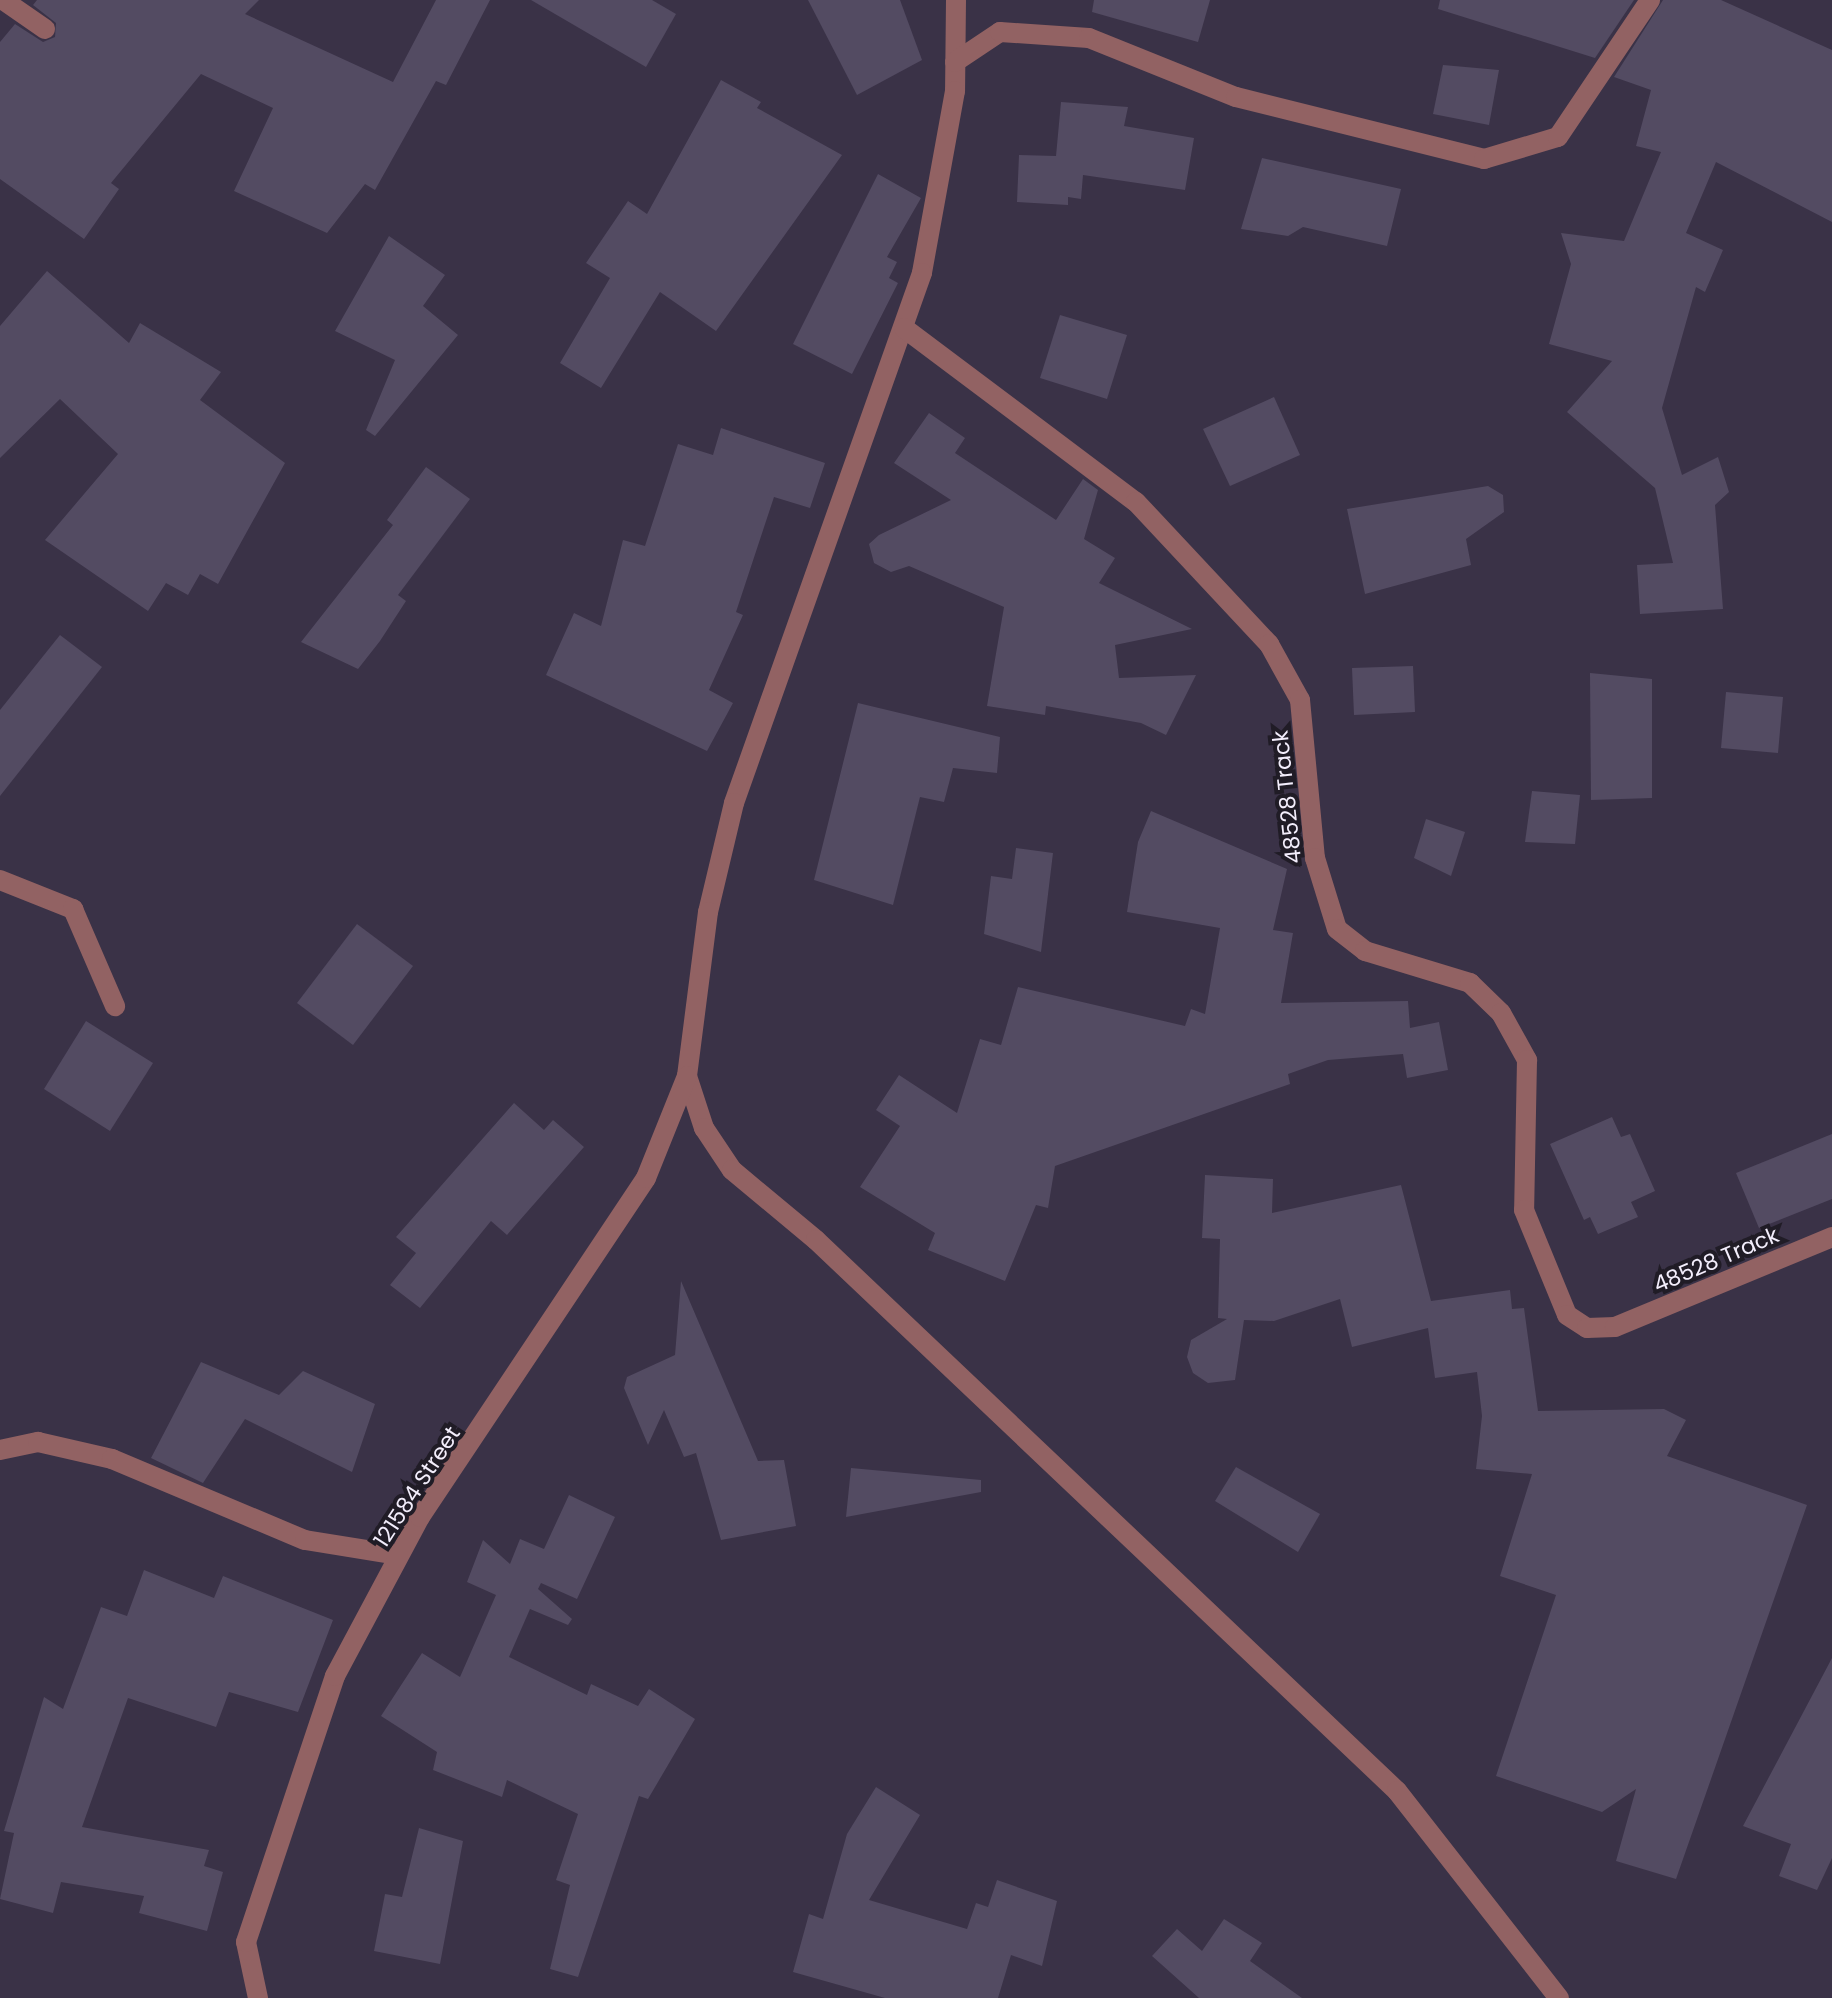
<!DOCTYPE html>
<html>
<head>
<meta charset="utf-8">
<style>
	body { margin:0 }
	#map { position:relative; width:1832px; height:1998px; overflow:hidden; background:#3a3247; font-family:Poppins,sans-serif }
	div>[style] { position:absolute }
	.building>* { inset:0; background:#534b62 }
	.minor>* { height:20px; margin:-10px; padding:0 10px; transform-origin:10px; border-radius:10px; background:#926263 }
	span { translate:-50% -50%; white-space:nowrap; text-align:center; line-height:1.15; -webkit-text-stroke:8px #201c26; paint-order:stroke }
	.street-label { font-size:22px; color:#f3eefc }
</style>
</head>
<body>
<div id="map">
	<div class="building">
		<i style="clip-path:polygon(37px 0,259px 0,245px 14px,393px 82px,436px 0,490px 0,446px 85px,436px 81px,375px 190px,365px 184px,327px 233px,234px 191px,273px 108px,201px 74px,111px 183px,119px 189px,84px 239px,0 179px,0 42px,15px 24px,43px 42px,55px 37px,56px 23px,33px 5px)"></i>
		<i style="clip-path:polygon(531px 0,652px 0,676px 14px,646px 67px)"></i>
		<i style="clip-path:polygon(808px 0,900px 0,922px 60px,857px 95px)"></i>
		<i style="clip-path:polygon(1094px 0,1210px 0,1198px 42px,1092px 12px)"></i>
		<i style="clip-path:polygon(1440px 0,1634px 0,1595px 58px,1438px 9px)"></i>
		<i style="clip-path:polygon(1663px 0,1721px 0,1832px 50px,1832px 222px,1716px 162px,1686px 233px,1723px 250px,1705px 292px,1696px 287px,1662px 408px,1682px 475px,1718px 457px,1729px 492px,1715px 505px,1723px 609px,1640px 614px,1637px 565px,1673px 563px,1655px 488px,1567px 412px,1612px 361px,1549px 344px,1571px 264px,1561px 233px,1624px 241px,1661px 152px,1636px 146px,1651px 90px,1614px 77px)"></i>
		<i style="clip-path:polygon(1443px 65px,1499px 70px,1489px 125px,1433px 114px)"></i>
		<i style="clip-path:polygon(721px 80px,761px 102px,757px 108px,842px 155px,716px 331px,660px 292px,601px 388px,560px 363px,610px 278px,586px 263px,628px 201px,647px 214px)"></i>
		<i style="clip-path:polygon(1061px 102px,1128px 107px,1124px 126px,1194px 138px,1185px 190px,1083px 175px,1081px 199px,1068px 197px,1068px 205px,1017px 202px,1019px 155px,1056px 156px)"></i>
		<i style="clip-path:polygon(1262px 158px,1401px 189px,1387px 246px,1303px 227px,1288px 236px,1241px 229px)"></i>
		<i style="clip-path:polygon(878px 174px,921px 198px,887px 257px,897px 262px,889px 278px,898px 283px,852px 374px,793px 344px)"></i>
		<i style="clip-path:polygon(389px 236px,445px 275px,423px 306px,458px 335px,375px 436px,366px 430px,395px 360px,335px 331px)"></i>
		<i style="clip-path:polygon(47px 271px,129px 343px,140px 323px,221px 372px,200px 400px,285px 463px,218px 584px,200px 574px,188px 595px,166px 583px,148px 611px,45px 540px,118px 454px,60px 399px,0 458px,0 326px)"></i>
		<i style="clip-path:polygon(1060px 315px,1127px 335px,1107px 399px,1040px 378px)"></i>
		<i style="clip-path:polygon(1274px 397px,1300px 455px,1230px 486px,1203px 429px)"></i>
		<i style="clip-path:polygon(929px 413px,965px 438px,955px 453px,1056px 520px,1083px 479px,1098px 490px,1084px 539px,1115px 558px,1099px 583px,1192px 629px,1115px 645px,1119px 678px,1196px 675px,1166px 735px,1141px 723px,1046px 706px,1045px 715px,987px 706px,1004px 607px,909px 566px,891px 572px,874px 563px,869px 544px,879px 535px,951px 500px,894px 463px)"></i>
		<i style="clip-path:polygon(721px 428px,825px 463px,810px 508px,774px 497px,736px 612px,743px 615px,709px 690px,733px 703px,707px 751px,546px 675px,574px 613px,601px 626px,623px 540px,645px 546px,678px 444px,713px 455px)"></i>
		<i style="clip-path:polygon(426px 467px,470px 499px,398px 595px,406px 601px,380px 641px,358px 669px,301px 642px,393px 525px,387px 520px)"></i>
		<i style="clip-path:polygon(1488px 486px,1503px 495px,1504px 512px,1466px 539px,1471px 565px,1365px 594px,1347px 509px)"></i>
		<i style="clip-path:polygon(60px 635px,102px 667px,0 796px,0 710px)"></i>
		<i style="clip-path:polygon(1413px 666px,1415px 712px,1354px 715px,1352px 668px)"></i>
		<i style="clip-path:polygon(1590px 673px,1652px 679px,1652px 798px,1591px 800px)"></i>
		<i style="clip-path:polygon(1726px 692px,1783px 697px,1778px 753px,1721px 748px)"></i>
		<i style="clip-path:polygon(858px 703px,1000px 737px,997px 773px,953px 768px,944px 802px,920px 797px,893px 905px,814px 880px)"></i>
		<i style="clip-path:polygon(1532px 791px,1580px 795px,1575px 844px,1525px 842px)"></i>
		<i style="clip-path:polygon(1151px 811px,1287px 869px,1273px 930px,1293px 933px,1281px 1003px,1408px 1001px,1410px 1028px,1439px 1022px,1448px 1070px,1407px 1078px,1403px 1054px,1328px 1060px,1288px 1074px,1290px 1084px,1055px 1166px,1048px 1208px,1036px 1205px,1005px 1281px,928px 1250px,935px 1233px,860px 1187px,900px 1126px,876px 1110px,899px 1075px,957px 1113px,980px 1039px,1001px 1045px,1018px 987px,1185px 1026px,1191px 1009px,1205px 1014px,1220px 928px,1127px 912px,1138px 842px)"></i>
		<i style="clip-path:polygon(1426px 819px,1465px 832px,1451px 876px,1414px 858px)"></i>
		<i style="clip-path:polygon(1016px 848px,1053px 853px,1041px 952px,984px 934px,991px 876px,1012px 879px)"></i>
		<i style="clip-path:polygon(357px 924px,413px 966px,353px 1045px,297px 1003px)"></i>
		<i style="clip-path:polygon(86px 1021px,153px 1063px,110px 1131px,44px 1089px)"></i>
		<i style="clip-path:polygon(514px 1103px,544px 1130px,553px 1120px,584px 1147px,507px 1235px,491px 1221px,420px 1308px,390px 1285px,416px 1253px,396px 1237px)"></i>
		<i style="clip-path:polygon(1612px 1117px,1621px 1137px,1630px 1134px,1655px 1191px,1631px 1202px,1638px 1217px,1598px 1234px,1590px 1217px,1584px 1220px,1550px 1144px)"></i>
		<i style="clip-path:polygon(1832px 1134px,1832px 1199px,1759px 1228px,1736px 1173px)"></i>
		<i style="clip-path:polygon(1205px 1175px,1273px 1179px,1272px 1213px,1401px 1185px,1431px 1301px,1510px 1290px,1512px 1309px,1524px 1308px,1538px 1411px,1664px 1409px,1686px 1420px,1667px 1456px,1807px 1505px,1676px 1879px,1616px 1861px,1636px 1789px,1602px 1812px,1496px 1776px,1556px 1595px,1500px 1576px,1532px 1474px,1476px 1469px,1482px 1416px,1477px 1372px,1435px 1378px,1428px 1328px,1352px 1347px,1340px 1299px,1274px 1321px,1244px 1320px,1235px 1380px,1208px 1383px,1193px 1373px,1187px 1357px,1191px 1340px,1227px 1319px,1218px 1318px,1220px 1239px,1202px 1238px)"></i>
		<i style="clip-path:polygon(681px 1281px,758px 1461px,784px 1460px,796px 1526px,721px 1540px,696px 1453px,684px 1457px,664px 1410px,648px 1445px,624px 1388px,627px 1377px,675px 1355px)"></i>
		<i style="clip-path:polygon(201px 1362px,279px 1395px,303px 1371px,375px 1404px,352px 1472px,245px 1419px,203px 1483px,151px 1458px)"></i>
		<i style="clip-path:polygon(1236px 1467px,1320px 1514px,1298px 1552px,1215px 1501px)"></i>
		<i style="clip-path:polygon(851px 1468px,981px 1480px,981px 1492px,846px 1517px)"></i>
		<i style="clip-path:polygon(569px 1495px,615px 1517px,577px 1599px,541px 1583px,538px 1589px,572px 1619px,568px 1625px,530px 1609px,509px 1657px,587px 1695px,591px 1684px,638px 1706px,649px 1689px,695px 1719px,648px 1799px,639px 1796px,578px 1977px,550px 1969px,570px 1885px,556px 1880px,578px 1814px,507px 1780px,502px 1797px,433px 1770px,437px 1752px,381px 1716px,422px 1653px,460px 1677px,496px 1595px,467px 1582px,483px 1540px,510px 1564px,520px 1539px,544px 1549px)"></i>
		<i style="clip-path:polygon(144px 1570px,214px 1598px,223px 1576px,333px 1620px,298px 1712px,229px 1692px,216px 1727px,128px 1698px,82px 1827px,209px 1850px,204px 1866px,223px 1872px,207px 1931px,139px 1913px,144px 1896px,61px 1882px,53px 1913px,0 1899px,14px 1833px,4px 1831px,44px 1697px,63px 1709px,101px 1607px,127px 1616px)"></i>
		<i style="clip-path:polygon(1832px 1658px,1832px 1858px,1817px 1890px,1779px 1876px,1791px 1844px,1743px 1826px)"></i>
		<i style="clip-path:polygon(876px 1787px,920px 1815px,869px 1900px,967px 1929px,976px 1903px,988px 1907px,997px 1880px,1057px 1901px,1042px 1966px,1011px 1955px,998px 1998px,885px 1998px,793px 1972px,809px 1914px,823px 1919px,847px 1834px)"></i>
		<i style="clip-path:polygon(419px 1828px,463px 1841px,440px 1964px,374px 1951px,385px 1894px,402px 1897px)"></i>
		<i style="clip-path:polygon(1224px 1919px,1262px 1943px,1250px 1961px,1302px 1998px,1199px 1998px,1152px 1956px,1177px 1929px,1202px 1951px)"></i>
	</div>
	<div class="minor">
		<i style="left:3px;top:0;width:51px;rotate:34.6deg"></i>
		<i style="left:956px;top:0;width:91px;rotate:90.6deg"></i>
		<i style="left:955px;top:91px;width:185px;rotate:100.3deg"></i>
		<i style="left:922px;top:273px;width:562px;rotate:109.53deg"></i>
		<i style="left:734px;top:803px;width:112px;rotate:103.4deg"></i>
		<i style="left:708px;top:912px;width:165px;rotate:97.3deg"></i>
		<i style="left:687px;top:1076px;width:55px;rotate:71.9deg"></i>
		<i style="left:704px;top:1128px;width:50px;rotate:56.3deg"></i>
		<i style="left:732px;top:1170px;width:109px;rotate:39.8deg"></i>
		<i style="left:816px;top:1240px;width:801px;rotate:43.48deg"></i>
		<i style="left:1397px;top:1791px;width:263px;rotate:52deg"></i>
		<i style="left:955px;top:62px;width:54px;rotate:-33.7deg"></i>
		<i style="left:1000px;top:32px;width:89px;rotate:3.9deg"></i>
		<i style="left:1089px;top:38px;width:158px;rotate:21.9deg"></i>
		<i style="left:1236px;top:97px;width:256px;rotate:14deg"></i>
		<i style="left:1484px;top:159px;width:77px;rotate:-16.6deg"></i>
		<i style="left:1558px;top:137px;width:165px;rotate:-56.1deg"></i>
		<i style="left:904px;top:328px;width:290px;rotate:36.9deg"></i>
		<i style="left:1136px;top:502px;width:195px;rotate:46.9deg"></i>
		<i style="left:1269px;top:644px;width:64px;rotate:61deg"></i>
		<i style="left:1300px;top:700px;width:159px;rotate:84.6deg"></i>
		<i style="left:1315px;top:858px;width:74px;rotate:72.8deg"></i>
		<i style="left:1337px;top:929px;width:36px;rotate:38deg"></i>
		<i style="left:1365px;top:951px;width:110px;rotate:16.9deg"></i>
		<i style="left:1470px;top:983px;width:43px;rotate:44.1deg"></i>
		<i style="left:1501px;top:1013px;width:54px;rotate:61deg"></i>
		<i style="left:1527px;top:1060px;width:150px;rotate:91.1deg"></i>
		<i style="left:1524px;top:1210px;width:113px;rotate:67.7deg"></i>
		<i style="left:1567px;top:1315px;width:24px;rotate:33deg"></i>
		<i style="left:1587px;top:1328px;width:28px;rotate:-2deg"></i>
		<i style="left:1615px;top:1327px;width:235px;rotate:-22.5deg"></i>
		<i style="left:0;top:880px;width:79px;rotate:21.7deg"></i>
		<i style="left:73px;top:909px;width:106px;rotate:66.6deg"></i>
		<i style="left:0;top:1450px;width:39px;rotate:-12deg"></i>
		<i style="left:38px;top:1442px;width:76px;rotate:12.9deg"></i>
		<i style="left:112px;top:1459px;width:209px;rotate:22.8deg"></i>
		<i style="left:305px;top:1540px;width:95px;rotate:9.1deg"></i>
		<i style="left:258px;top:1998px;width:57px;rotate:-102.1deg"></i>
		<i style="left:246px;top:1942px;width:280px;rotate:-71.5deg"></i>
		<i style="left:335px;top:1676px;width:180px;rotate:-61.9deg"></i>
		<i style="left:420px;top:1517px;width:407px;rotate:-56.3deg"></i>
		<i style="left:646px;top:1178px;width:110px;rotate:-68.1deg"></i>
	</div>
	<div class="street-label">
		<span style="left:1287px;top:797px;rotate:-96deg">48528 Track</span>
		<span style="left:1716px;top:1260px;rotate:-23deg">48528 Track</span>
		<span style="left:417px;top:1487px;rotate:-57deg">121584 Street</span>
	</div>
</div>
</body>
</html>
